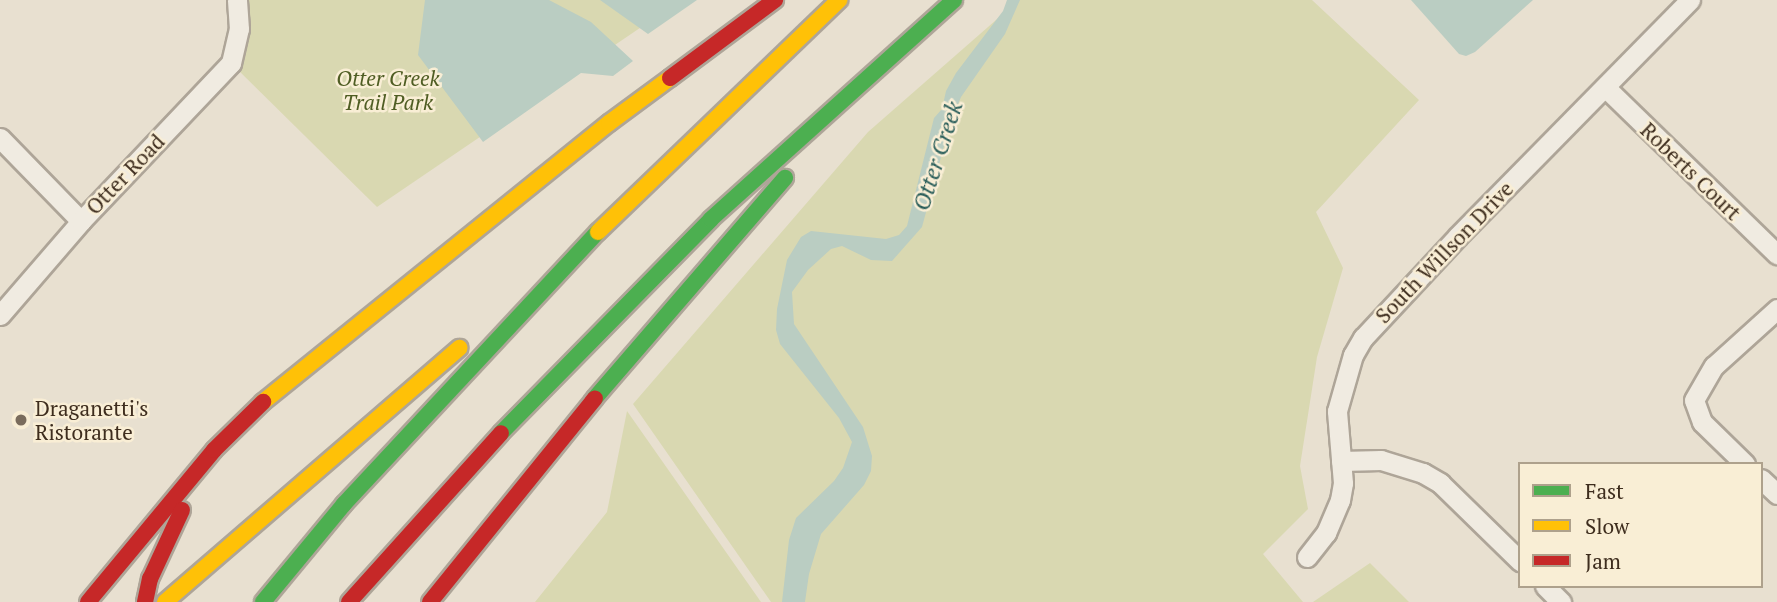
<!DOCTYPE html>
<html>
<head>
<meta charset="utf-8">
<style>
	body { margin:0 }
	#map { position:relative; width:1777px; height:602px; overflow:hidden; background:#e8e0d0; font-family:"PT Serif",serif }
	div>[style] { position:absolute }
	.green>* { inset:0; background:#d9d8b1 }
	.water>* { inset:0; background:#bacdc2 }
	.roads { filter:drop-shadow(2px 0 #aea598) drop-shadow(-2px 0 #aea598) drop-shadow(0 2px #aea598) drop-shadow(0 -2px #aea598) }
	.street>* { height:19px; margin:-9.5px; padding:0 9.5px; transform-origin:9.5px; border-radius:9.5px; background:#f0ebe1 }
	.fast>* { height:16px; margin:-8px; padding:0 8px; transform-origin:8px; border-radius:8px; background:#4caf50 }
	.slow>* { height:16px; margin:-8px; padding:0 8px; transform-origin:8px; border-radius:8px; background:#ffc107 }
	.jam>* { height:16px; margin:-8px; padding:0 8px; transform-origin:8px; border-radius:8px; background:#c62828 }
	.dots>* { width:19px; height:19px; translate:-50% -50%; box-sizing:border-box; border:4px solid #f9eed5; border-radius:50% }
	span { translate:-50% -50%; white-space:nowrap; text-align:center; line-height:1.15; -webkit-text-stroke:5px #f9eed5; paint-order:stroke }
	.park-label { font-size:21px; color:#4f5d23; font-style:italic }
	.street-label { font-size:21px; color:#3e2d1e }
	.poi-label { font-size:21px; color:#3e2d1e }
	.left { translate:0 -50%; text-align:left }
	.water-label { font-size:23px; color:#2c5f5b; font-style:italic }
	.legend { position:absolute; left:1518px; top:462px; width:245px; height:126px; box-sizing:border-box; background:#f9eed5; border:2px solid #aea18c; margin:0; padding:9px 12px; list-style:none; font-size:21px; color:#3e2d1e }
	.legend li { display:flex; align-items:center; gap:14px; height:35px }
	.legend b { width:35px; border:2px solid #aea18c }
</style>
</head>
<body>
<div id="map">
	<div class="green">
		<i style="clip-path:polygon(237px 0,681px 0,377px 207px,231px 63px)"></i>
		<i style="clip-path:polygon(1019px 0,1312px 0,1419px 100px,1316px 212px,1343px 268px,1317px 357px,1300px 466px,1308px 509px,1263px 554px,1303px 602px,771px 602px,633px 404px,868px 132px)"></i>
		<i style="clip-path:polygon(627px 411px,761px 602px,535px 602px,607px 512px)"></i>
		<i style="clip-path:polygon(1370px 563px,1409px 602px,1313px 602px)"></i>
	</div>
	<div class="water">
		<i style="clip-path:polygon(425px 0,549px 0,591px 22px,633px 61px,613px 76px,581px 73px,483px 142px,418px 55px)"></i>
		<i style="clip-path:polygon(600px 0,697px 0,648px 34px)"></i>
		<i style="clip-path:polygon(1007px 0,1020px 0,1005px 34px,961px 97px,950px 124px,922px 227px,892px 261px,871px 260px,842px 246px,831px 249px,808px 270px,792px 292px,794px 324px,863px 427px,872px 456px,871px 471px,864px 485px,821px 534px,809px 574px,805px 602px,782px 602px,789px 540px,796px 518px,834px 481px,843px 468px,852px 442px,839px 418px,780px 344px,776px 330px,777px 309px,787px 260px,801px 237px,811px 231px,886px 239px,899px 235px,907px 226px,934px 118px,942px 109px,946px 91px,956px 73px,1003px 11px)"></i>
		<i style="clip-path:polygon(1411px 0,1533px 0,1475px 52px,1466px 56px,1459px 54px)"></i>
	</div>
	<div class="roads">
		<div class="street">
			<i style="left:1605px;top:87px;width:240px;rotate:44.2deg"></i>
			<i style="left:0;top:138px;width:116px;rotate:45.7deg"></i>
			<i style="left:0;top:315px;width:124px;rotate:-49.2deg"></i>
			<i style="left:81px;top:221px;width:218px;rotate:-46.5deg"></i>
			<i style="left:231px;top:63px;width:35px;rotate:-77deg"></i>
			<i style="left:239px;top:29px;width:29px;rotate:-94deg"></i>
			<i style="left:1341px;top:461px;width:40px;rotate:-1.4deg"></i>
			<i style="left:1381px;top:460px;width:44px;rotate:17.2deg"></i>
			<i style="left:1423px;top:473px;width:20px;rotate:30deg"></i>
			<i style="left:1440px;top:483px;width:112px;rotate:44.3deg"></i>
			<i style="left:1745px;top:464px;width:60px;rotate:-135.7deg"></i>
			<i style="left:1702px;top:422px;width:23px;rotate:-110deg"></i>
			<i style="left:1694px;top:400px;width:39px;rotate:-60deg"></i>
			<i style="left:1714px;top:366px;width:85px;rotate:-42.1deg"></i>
			<i style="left:1761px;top:479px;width:22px;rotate:43deg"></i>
			<i style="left:1307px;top:557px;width:31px;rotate:-52deg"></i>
			<i style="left:1326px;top:533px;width:36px;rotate:-67deg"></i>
			<i style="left:1340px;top:500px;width:17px;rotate:-80deg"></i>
			<i style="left:1343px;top:483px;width:72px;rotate:-94.8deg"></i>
			<i style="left:1337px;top:411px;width:58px;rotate:-74.1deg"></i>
			<i style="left:1353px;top:355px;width:20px;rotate:-60deg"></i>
			<i style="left:1363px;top:338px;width:139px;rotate:-47deg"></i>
			<i style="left:1458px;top:236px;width:331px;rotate:-45.5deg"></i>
			<i style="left:1545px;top:586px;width:23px;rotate:45deg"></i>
		</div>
		<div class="fast">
			<i style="left:595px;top:398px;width:291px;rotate:-49.2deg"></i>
			<i style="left:501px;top:433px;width:300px;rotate:-45.5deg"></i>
			<i style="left:711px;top:219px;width:327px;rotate:-42deg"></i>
			<i style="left:263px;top:602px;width:127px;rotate:-50.4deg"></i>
			<i style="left:344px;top:504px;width:372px;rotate:-47deg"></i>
		</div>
		<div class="slow">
			<i style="left:598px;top:232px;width:335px;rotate:-43.9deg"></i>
			<i style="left:263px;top:402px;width:444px;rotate:-38.9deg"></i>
			<i style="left:609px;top:123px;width:76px;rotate:-36.4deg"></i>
			<i style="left:165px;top:602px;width:389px;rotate:-40.8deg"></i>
		</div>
		<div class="jam">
			<i style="left:670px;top:78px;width:131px;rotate:-36.6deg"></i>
			<i style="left:88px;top:602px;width:197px;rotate:-50.3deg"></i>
			<i style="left:214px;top:450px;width:69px;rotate:-44.4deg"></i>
			<i style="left:145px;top:602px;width:24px;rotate:-78deg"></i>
			<i style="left:150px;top:579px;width:76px;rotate:-65.1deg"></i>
			<i style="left:349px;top:602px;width:227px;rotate:-48deg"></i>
			<i style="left:430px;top:602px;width:262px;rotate:-51deg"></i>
		</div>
	</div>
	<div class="dots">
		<i style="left:21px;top:420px;background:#7a6c5c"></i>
	</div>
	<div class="park-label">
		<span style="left:388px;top:90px">Otter Creek<br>Trail Park</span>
	</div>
	<div class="street-label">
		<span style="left:1691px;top:171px;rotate:44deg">Roberts Court</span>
		<span style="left:125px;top:174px;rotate:-46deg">Otter Road</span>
		<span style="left:1444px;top:252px;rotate:-46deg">South Willson Drive</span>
	</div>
	<div class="poi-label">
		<span class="left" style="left:35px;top:420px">Draganetti's<br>Ristorante</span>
	</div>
	<div class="water-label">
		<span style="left:938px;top:156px;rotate:-72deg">Otter Creek</span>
	</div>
	<ul class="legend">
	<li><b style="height:9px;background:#4caf50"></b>Fast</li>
	<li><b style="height:9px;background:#ffc107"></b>Slow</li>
	<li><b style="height:9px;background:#c62828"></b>Jam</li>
	</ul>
</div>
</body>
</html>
